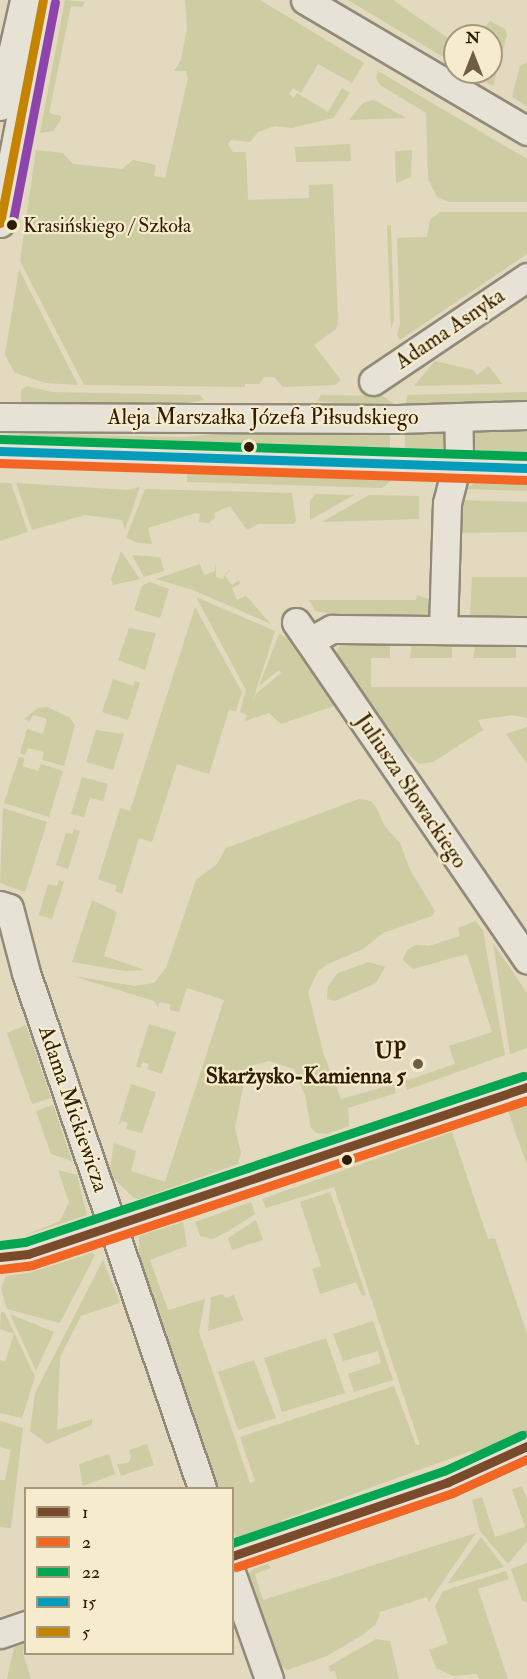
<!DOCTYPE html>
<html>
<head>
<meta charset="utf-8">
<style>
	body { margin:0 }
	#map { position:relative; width:527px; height:1679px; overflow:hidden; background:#e2d9bf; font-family:"IM FELL Double Pica",serif }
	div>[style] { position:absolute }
	.green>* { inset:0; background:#cdcca2 }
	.roads { filter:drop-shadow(2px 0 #928a78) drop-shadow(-2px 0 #928a78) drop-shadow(0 2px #928a78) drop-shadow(0 -2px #928a78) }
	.minor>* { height:27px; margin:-13.5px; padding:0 13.5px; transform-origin:13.5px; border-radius:13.5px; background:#e7e2d6 }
	.bus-1>* { height:9px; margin:-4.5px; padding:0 4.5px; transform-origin:4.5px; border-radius:4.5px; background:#7a4b2a }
	.bus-2>* { height:9px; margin:-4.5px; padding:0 4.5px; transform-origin:4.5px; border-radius:4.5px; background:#f26522 }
	.bus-3>* { height:9px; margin:-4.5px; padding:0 4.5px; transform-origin:4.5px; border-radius:4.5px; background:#00a651 }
	.bus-4>* { height:9px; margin:-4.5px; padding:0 4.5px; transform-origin:4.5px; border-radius:4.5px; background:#059bba }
	.bus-5>* { height:9px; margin:-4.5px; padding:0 4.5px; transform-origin:4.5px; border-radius:4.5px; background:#c58400 }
	.bus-6>* { height:9px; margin:-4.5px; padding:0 4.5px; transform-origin:4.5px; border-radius:4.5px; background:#8e44ad }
	.dots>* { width:16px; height:16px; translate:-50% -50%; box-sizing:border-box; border:3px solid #f6ebcc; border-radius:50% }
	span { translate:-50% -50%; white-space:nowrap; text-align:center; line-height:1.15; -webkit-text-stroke:4.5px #f6ebcc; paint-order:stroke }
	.bus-label { font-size:20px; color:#2f1c02 }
	.left { translate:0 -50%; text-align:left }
	.street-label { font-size:22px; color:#2f1c02 }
	.poi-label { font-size:22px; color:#2f1c02; font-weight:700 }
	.right { translate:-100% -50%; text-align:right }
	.legend { position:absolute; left:24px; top:1487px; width:210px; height:168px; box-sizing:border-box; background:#f6ebcc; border:2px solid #a6987b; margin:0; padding:8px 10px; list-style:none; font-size:18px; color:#2f1c02 }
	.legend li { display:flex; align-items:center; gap:12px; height:30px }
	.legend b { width:30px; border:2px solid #a6987b }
	.north { position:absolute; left:443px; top:24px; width:60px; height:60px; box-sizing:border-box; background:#f6ebcc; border:2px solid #a6987b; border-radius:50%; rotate:0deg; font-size:16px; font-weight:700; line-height:24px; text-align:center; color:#2f1c02 }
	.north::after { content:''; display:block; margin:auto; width:21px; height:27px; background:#6e5e44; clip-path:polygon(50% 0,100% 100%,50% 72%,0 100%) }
</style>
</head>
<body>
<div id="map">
	<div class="green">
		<i style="clip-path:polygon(65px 0,85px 2px,82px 7px,71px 6px,49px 113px,61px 116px,61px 120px,53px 131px,40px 133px)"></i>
		<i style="clip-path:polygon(185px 0,260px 0,364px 63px,352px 83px,318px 64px,301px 93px,293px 88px,289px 94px,294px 98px,297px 93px,328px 112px,342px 88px,350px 93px,333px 118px,292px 128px,275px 126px,258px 132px,250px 142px,231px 140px,228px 144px,233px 152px,246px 152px,248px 200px,309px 198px,309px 185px,333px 184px,338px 323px,336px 329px,314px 345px,341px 380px,335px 385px,283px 387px,274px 377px,264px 377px,259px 384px,245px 384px,245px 387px,84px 385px,20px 261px,36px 150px,63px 153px,73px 164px,122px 169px,133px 160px,156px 165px,154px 176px,165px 178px,188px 78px,186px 71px,174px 71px,181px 60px,187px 28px)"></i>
		<i style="clip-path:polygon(348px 0,393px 0,455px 43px,455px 64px)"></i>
		<i style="clip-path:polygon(490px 21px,505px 29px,507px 35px,493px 86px,469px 72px,491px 72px,491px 44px,497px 35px,485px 27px)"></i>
		<i style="clip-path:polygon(527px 62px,527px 106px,512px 97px,520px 66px)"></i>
		<i style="clip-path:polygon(378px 71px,527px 159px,527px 202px,450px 202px,437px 197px,428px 179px,426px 113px,380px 85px,376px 78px)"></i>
		<i style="clip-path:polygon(373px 100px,378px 102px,406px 118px,349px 120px,363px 103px)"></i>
		<i style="clip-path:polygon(350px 144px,351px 161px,296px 162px,295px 147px)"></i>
		<i style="clip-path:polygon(412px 150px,411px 177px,396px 183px,395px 151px)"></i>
		<i style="clip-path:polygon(440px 212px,527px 212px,527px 254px,400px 340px,397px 335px,400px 325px,397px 238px,427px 237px,430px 220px)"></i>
		<i style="clip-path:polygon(391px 225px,394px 320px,391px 329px,387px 226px)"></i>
		<i style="clip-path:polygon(19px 269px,78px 385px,46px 383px,15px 373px,5px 355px)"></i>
		<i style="clip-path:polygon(435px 361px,473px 370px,477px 375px,489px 366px,502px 384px,414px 386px)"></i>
		<i style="clip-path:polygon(27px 386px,51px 392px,200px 395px,204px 400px,161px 407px,21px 404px,21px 390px)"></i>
		<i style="clip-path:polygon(527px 392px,527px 405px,405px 409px,407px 395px)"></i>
		<i style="clip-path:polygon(321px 395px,383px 396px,393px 403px,393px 409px,317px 401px)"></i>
		<i style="clip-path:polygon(527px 426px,527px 457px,476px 454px,471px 447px,471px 434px,478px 428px)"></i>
		<i style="clip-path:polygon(405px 428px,441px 430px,445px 435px,445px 447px,441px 453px,405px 455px)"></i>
		<i style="clip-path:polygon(268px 429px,390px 429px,390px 455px,20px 442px,20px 434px,185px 437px)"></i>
		<i style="clip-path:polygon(215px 468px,390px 474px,390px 481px,382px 488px,187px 482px,187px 473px)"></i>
		<i style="clip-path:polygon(483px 479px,527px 479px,527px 491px,464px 489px)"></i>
		<i style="clip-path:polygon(0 483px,11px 483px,28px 532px,0 541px)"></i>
		<i style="clip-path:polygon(16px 483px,128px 490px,140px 487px,125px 530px,122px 520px,85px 515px,32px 530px)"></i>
		<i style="clip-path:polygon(145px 489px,292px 493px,296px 520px,294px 524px,258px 524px,247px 530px,230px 506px,214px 513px,215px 518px,209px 523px,199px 522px,200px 514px,196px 513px,148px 528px,152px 544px,139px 543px,126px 538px)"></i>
		<i style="clip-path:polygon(315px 494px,354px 495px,310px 520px,310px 501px)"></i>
		<i style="clip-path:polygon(369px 495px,419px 496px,419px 519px,322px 522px)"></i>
		<i style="clip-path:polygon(457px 500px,527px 502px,527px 532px,454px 533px)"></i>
		<i style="clip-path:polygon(121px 551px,140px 579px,113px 585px,111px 579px)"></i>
		<i style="clip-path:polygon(132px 555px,160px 557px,164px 571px,144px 577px)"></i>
		<i style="clip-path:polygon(216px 562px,216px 577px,223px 579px,225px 574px,231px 569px,225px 576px,232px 585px,239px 580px,240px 584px,232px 588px,237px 600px,246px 596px,271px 624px,193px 590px,156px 579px,200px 564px,204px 575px,215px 571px)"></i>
		<i style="clip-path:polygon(472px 577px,527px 577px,527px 626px,470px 617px)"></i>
		<i style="clip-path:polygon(149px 582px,169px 589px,160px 618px,134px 610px,142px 586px)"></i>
		<i style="clip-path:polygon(417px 595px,432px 600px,434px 611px,423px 619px,341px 620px,341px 615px,315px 611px,309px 600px,416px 600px)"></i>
		<i style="clip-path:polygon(196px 597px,275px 631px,252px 703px,256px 694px,281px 673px,279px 670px,259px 686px,279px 634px,286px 637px,334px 706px,281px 724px,269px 713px,245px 721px,247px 715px,240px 712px,246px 690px)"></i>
		<i style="clip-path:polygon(195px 607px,242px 692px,236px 711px,229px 710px,209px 774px,177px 764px,152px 842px,139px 838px,122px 894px,115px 891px,117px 886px,98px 879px,120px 808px,130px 811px)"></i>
		<i style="clip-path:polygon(129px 628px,156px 633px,145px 670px,118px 660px)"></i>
		<i style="clip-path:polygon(412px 641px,452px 641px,452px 658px,410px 658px)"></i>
		<i style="clip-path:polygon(476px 641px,516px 641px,516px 658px,473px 658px)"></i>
		<i style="clip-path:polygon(342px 642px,390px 642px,390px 658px,371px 658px,371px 687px,527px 687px,527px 718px,512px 715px,478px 720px,483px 730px,433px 762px,419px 764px,400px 746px,336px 653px)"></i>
		<i style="clip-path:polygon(113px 679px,133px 686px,135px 681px,140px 683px,128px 720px,102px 712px)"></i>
		<i style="clip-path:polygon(47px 707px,69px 717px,75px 725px,64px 766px,42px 760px,44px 752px,28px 748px,25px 755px,20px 753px,27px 729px,43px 734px,47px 719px,33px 715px,30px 721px,24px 719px,38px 708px)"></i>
		<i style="clip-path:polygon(527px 727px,527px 764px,506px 734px)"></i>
		<i style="clip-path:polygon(96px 730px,124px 734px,113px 770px,86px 762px)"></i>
		<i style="clip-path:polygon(19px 757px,24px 758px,23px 766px,38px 771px,41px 764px,63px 771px,49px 817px,4px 803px)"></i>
		<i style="clip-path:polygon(82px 777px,108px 784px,103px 801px,90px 798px,84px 817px,71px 814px)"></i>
		<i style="clip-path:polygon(359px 799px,371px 801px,377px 809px,384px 825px,400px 843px,410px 870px,435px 911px,432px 916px,383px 933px,363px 949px,328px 964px,318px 971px,308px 992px,323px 1052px,341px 1099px,394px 1084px,396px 1093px,348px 1108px,349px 1126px,327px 1134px,316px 1133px,311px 1128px,305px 1095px,294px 1069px,269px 1061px,253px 1065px,243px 1087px,235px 1128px,241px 1153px,238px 1164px,139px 1199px,134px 1198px,109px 1174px,114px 1143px,136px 1151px,131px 1171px,165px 1182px,224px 1000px,187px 988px,179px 1012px,170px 1010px,170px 1004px,160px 1002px,158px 1007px,154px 1001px,73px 976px,135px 986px,154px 983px,166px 968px,196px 880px,217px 864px,226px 848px)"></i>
		<i style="clip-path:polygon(3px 808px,47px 822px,25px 892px,0 883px)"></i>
		<i style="clip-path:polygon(74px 829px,80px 831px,68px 869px,56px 865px,66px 833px,72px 834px)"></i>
		<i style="clip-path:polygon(59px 880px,64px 882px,52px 919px,39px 915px,48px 884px,57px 886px)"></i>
		<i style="clip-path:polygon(92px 900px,117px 912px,104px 956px,145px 970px,125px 971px,72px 962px)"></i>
		<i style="clip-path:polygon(476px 921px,483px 931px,505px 1055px,407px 1090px,405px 1081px,455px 1064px,449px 1046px,492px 1032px,467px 954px,413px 969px,403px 960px,407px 950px,415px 945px,429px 946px,460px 936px,458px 928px)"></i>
		<i style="clip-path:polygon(493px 943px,527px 993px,527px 1048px,510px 1054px)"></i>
		<i style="clip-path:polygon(369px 962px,385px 967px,376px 983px,335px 1001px,327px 999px,328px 986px,338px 973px)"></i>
		<i style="clip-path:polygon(149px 1024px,176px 1032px,162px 1074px,147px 1069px,149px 1064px,143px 1062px,140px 1068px,136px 1066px)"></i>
		<i style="clip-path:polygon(26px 1025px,51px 1098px,32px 1104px,7px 1033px)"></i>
		<i style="clip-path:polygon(131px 1084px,156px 1092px,142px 1133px,126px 1129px,128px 1123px,122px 1121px,118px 1126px)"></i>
		<i style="clip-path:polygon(53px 1105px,72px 1161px,51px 1154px,36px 1111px)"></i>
		<i style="clip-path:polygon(527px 1105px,527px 1165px,508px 1111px)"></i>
		<i style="clip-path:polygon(452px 1132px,488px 1239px,495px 1238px,527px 1334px,527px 1430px,478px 1454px,471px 1451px,282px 1520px,279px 1527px,236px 1538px,233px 1529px,232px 1488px,218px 1488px,139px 1254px,139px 1236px,183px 1222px,187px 1246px,150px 1260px,168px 1310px,205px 1299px,199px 1332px,250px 1483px,255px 1481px,240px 1437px,394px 1386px,416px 1445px,420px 1445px,334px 1187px,266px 1208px,262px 1199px)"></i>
		<i style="clip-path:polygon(58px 1170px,77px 1175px,87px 1215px,23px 1236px,60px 1221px,69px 1202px)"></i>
		<i style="clip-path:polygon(330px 1192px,366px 1295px,362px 1296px,356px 1282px,320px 1294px,312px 1269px,321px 1266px,300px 1202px)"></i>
		<i style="clip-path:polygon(251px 1202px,255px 1214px,227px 1232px,212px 1239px,200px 1236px,195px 1222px)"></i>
		<i style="clip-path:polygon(256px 1220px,263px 1240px,232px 1250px,228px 1238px)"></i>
		<i style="clip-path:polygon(92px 1253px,95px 1255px,60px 1323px,7px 1309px,1px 1289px,6px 1276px,29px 1273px)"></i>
		<i style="clip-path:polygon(103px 1260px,120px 1303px,81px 1316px,60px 1357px,57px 1430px,92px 1419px,92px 1425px,47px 1444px,30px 1431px,35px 1393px)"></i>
		<i style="clip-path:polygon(223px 1294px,225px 1298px,234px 1295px,243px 1320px,208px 1331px,211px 1297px)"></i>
		<i style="clip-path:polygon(1px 1312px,5px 1313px,35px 1377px,22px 1418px,0 1413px,0 1360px,5px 1362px,14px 1334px,0 1329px)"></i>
		<i style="clip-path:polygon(10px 1314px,54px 1332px,36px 1371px)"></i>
		<i style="clip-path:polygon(373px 1321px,393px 1380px,354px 1392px,348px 1374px,381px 1363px,378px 1351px,343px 1361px,333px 1334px)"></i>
		<i style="clip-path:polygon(326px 1338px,345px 1393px,282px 1412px,264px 1358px)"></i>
		<i style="clip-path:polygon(254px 1360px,276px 1418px,238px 1430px,218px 1372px)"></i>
		<i style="clip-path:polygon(0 1421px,23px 1428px,11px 1528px,0 1527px,0 1480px,5px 1480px,11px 1450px,0 1447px)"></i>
		<i style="clip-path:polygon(147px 1444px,154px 1465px,121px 1476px,117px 1464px,128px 1463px,131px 1458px,129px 1450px)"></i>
		<i style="clip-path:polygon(109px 1454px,115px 1474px,83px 1486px,79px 1464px)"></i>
		<i style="clip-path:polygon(522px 1486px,527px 1499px,527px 1541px,508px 1564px,480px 1531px,472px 1500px,482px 1497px,495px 1537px,525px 1527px,512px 1489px)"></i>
		<i style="clip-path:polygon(476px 1533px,429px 1602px,427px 1597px,380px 1612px,376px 1624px,364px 1634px,327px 1656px,287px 1670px,278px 1664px,247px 1576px,253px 1569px,268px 1564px,271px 1568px,255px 1574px,263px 1600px)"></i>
		<i style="clip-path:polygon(481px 1537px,504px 1567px,447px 1584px)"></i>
		<i style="clip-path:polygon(527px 1563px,527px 1603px,522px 1600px,511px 1569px)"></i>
		<i style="clip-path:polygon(506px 1571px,509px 1579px,478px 1589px,508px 1679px,479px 1679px,477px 1674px,453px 1676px,436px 1668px,429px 1650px,448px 1643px,435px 1606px,443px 1591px)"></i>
		<i style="clip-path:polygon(376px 1639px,390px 1641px,399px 1679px,337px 1679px,335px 1671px,330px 1672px,329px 1666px)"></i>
		<i style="clip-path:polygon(25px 1643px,23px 1653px,31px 1679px,7px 1679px,14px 1647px)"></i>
	</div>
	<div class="roads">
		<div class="minor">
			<i style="left:305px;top:0;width:258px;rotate:30.5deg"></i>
			<i style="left:0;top:106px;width:109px;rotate:-77.2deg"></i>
			<i style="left:0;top:223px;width:227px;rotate:-79.1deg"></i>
			<i style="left:373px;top:381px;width:186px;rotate:-34deg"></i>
			<i style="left:0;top:417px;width:397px;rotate:0.3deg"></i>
			<i style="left:397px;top:419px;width:130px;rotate:-1.8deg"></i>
			<i style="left:0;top:451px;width:527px;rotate:1.85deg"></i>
			<i style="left:296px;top:622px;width:409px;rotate:55.6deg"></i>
			<i style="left:443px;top:630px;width:127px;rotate:-88.2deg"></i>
			<i style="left:447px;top:503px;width:49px;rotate:-75.7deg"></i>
			<i style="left:459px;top:456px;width:39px;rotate:-91deg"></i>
			<i style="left:310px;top:641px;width:25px;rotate:-29deg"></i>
			<i style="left:332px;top:629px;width:195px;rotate:0.6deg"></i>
			<i style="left:0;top:905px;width:9px;rotate:18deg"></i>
			<i style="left:9px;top:908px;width:67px;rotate:75.3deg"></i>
			<i style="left:26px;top:973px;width:544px;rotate:71.13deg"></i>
			<i style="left:0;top:1257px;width:28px;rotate:-6deg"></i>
			<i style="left:28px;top:1254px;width:526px;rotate:-18.5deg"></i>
			<i style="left:232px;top:1556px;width:228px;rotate:-18.9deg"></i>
			<i style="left:448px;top:1482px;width:87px;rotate:-24.5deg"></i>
			<i style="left:232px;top:1575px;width:110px;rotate:70.4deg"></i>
			<i style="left:0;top:1634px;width:28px;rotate:-19deg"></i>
		</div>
	</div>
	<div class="bus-1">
		<i style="left:0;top:1257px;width:28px;rotate:-6deg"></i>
		<i style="left:28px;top:1254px;width:526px;rotate:-18.5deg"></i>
		<i style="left:232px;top:1556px;width:228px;rotate:-18.9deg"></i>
		<i style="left:448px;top:1482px;width:87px;rotate:-24.5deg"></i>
	</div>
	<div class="bus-2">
		<i style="left:0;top:463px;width:527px;rotate:1.85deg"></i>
		<i style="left:1px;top:1269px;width:31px;rotate:-7deg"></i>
		<i style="left:32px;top:1265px;width:522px;rotate:-18.43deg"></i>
		<i style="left:236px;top:1567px;width:228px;rotate:-18.9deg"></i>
		<i style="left:452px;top:1493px;width:82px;rotate:-24.4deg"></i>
	</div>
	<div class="bus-3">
		<i style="left:0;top:439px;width:527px;rotate:1.85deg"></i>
		<i style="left:0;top:1245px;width:25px;rotate:-7deg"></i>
		<i style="left:25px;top:1242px;width:525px;rotate:-18.43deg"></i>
		<i style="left:232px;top:1543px;width:224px;rotate:-18.8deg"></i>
		<i style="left:444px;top:1471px;width:86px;rotate:-24.8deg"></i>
	</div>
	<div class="bus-4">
		<i style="left:0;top:451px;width:527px;rotate:1.85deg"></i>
	</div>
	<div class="bus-5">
		<i style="left:0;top:223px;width:227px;rotate:-79.1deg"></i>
	</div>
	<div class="bus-6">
		<i style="left:12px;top:225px;width:227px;rotate:-79.1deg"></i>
	</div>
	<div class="dots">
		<i style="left:12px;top:225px;background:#2f1c02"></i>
		<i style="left:249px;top:447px;background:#2f1c02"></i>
		<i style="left:418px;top:1064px;background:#6e5e44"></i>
		<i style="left:347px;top:1160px;background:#2f1c02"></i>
	</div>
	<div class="bus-label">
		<span class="left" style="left:23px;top:225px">Krasińskiego / Szkoła</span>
	</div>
	<div class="street-label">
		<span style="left:450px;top:329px;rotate:-34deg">Adama Asnyka</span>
		<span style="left:263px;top:418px">Aleja Marszałka Józefa Piłsudskiego</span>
		<span style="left:411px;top:791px;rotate:56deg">Juliusza Słowackiego</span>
		<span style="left:73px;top:1109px;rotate:71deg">Adama Mickiewicza</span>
	</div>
	<div class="poi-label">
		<span class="right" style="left:406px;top:1064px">UP<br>Skarżysko-Kamienna 5</span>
	</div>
	<ul class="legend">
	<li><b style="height:8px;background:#7a4b2a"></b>1</li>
	<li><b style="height:8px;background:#f26522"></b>2</li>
	<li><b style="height:8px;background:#00a651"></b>22</li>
	<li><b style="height:8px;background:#059bba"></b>15</li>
	<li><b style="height:8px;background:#c58400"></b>5</li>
	</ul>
	<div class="north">N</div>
</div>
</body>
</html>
